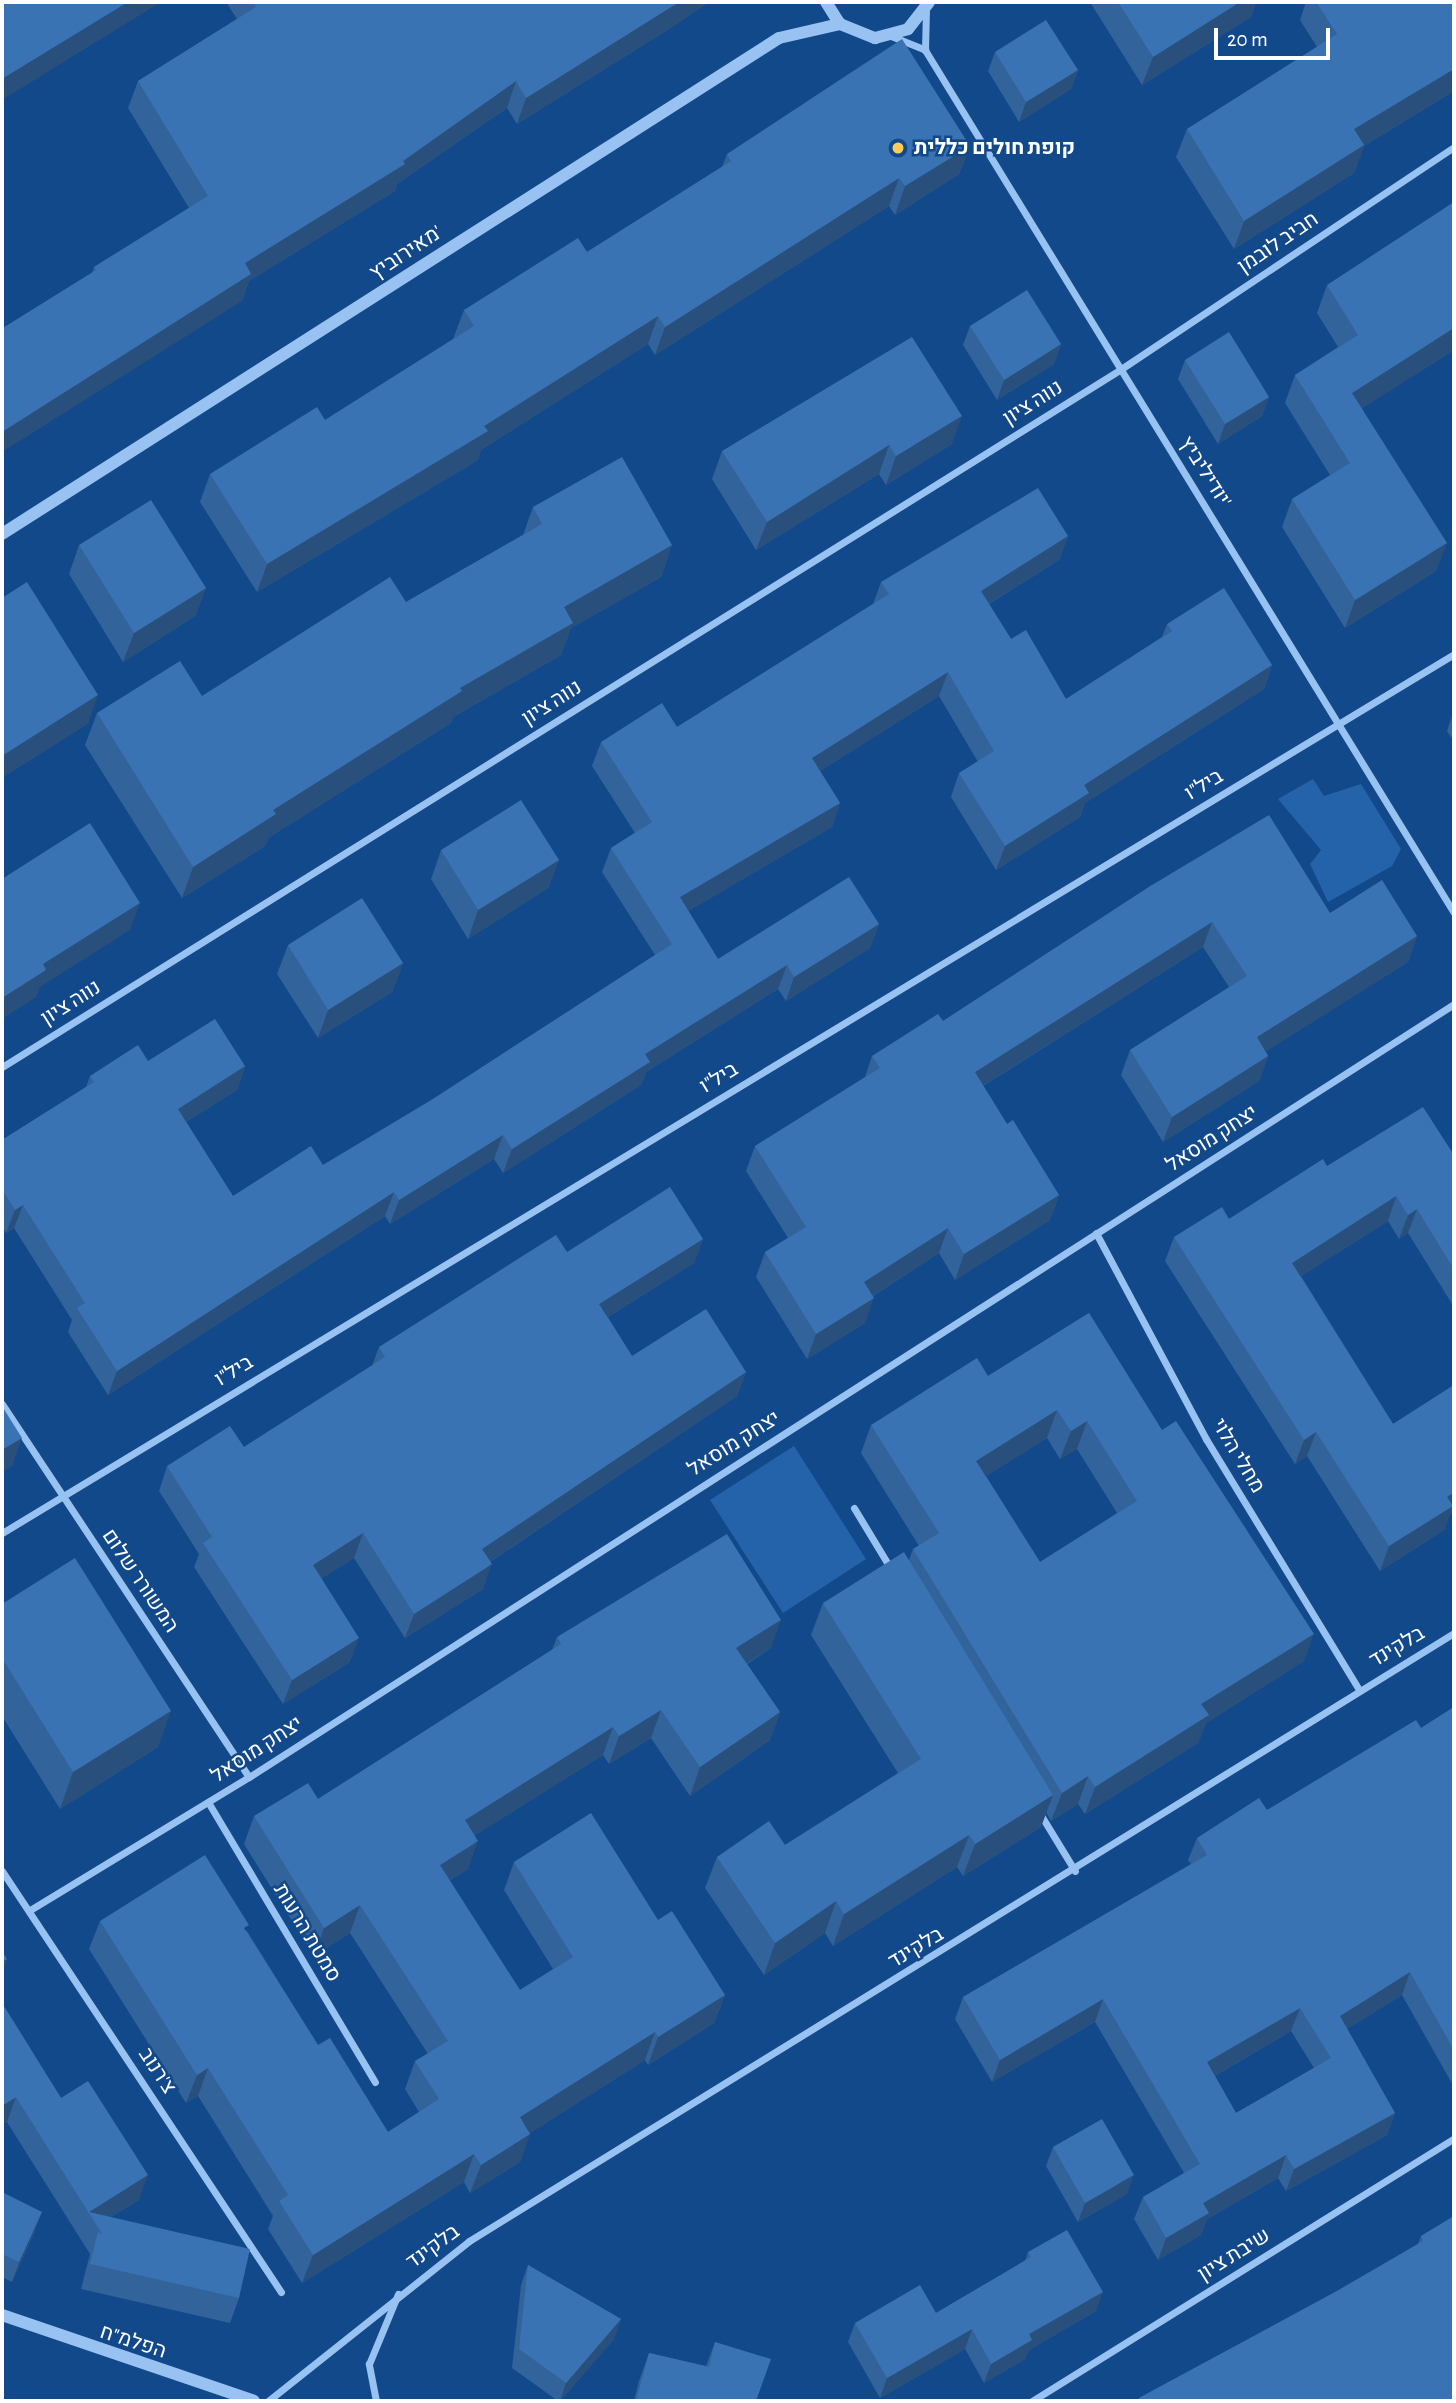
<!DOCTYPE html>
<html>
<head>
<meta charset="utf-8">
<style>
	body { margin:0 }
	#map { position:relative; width:1456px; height:2403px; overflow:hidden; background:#12498a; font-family:"Alegreya Sans",Heebo,sans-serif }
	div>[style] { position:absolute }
	.green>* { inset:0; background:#2463a9 }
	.minor>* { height:7px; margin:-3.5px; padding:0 3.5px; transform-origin:3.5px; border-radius:3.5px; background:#98c2f1 }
	.tertiary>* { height:12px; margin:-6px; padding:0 6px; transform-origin:6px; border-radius:6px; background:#98c2f1 }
	.wall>* { inset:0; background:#32639a }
	.shaded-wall>* { inset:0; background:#29507d }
	.building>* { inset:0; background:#3a73b3 }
	.dots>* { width:19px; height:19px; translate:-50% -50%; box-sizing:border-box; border:4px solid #12498a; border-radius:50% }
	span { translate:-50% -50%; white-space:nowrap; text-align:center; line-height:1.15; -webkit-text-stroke:5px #12498a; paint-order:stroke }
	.poi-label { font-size:21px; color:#fff; font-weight:700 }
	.left { translate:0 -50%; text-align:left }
	.street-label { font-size:21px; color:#fff }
	.frame { position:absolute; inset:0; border:4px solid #fff; pointer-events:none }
	.scale { position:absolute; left:1214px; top:28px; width:116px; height:32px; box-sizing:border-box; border:4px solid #fff; border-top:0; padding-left:9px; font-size:21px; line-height:24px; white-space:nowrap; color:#fff; -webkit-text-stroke:5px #12498a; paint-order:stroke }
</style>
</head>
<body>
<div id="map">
	<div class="green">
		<i style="clip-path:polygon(1313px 779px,1324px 796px,1361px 784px,1401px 849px,1392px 866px,1328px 902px,1310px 864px,1321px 850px,1278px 799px)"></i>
		<i style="clip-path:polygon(794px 1446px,866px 1559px,783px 1613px,710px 1500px)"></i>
	</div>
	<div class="minor">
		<i style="left:926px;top:9px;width:41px;rotate:91.4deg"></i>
		<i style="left:925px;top:50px;width:1012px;rotate:58.49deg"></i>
		<i style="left:891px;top:36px;width:37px;rotate:22deg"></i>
		<i style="left:2px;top:1067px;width:1319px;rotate:-31.95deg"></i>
		<i style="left:1121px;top:369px;width:400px;rotate:-33.7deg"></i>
		<i style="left:1096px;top:1233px;width:234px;rotate:61.9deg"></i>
		<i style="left:1206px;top:1439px;width:295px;rotate:58.6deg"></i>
		<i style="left:2px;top:1404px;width:447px;rotate:56.5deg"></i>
		<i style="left:854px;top:1508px;width:71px;rotate:58.8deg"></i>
		<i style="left:2px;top:1533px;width:1697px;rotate:-31.19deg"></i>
		<i style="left:208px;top:1802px;width:326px;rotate:59.2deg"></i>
		<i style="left:1039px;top:1812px;width:69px;rotate:58.6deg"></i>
		<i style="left:2px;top:1871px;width:505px;rotate:56.47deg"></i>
		<i style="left:30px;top:1910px;width:256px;rotate:-31.3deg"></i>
		<i style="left:249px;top:1777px;width:1432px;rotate:-32.68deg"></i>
		<i style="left:268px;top:2401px;width:257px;rotate:-38.5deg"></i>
		<i style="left:469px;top:2241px;width:1158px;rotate:-31.69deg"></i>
		<i style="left:376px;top:2401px;width:38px;rotate:-101deg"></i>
		<i style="left:369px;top:2364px;width:76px;rotate:-67.5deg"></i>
		<i style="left:1032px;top:2401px;width:497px;rotate:-31.9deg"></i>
	</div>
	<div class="tertiary">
		<i style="left:826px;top:2px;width:26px;rotate:58deg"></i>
		<i style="left:840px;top:24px;width:38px;rotate:22deg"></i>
		<i style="left:875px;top:38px;width:34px;rotate:-15deg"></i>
		<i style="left:908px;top:29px;width:34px;rotate:-52deg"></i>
		<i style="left:2px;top:534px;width:922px;rotate:-32.55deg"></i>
		<i style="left:779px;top:38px;width:63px;rotate:-12.9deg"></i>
		<i style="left:2px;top:2315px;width:266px;rotate:18.8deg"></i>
	</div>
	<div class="wall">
		<i style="clip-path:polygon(226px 2px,709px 2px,672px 27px,517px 124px,507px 108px,397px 184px,395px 191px,249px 281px,242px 301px,3px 328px,92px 273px,94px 267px,189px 208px,128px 108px,138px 81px,237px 19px)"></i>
		<i style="clip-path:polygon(1090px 2px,1256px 2px,1251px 17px,1142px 85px)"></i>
		<i style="clip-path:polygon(1306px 2px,1454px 2px,1454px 91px,1364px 146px,1354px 173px,1234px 249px,1176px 157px,1187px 129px,1317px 47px,1300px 20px)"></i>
		<i style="clip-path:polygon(995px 52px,1078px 70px,1071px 89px,1019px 122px,988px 71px)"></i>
		<i style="clip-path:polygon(970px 146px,959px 174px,895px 215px,889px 206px,655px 355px,648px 344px,481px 450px,478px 460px,257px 592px,200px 502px,210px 474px,325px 420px,453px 339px,464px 310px,587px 252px,722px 167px,727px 154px)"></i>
		<i style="clip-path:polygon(1327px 285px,1454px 350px,1362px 408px,1436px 571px,1345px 628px,1282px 527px,1292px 499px,1330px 475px,1285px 403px,1295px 375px,1338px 347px,1317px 313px)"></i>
		<i style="clip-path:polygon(970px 326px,1061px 344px,1054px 364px,997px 400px,963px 345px)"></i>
		<i style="clip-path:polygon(1185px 360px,1269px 397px,1262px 416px,1218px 444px,1178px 379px)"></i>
		<i style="clip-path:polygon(952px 444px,886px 485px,879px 474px,756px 550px,712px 479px,722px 451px)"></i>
		<i style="clip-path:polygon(533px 507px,672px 545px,661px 577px,571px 628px,561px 655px,453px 717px,451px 723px,268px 838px,265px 846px,182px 898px,85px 745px,97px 713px,202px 696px,406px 602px,523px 535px)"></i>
		<i style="clip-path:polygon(1068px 536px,1059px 560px,989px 604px,1011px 639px,1066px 699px,1162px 637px,1167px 624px,1272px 665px,1264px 689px,1085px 803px,1080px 817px,996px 870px,951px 797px,959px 773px,978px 762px,939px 696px,820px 771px,840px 803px,832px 827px,688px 911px,718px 959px,879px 924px,870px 948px,786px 1001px,778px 989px,646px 1072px,641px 1085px,503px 1173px,494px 1159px,390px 1224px,385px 1216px,108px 1395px,68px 1332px,72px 1320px,14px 1228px,6px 1233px,2px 1226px,2px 1140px,86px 1087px,90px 1076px,148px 1061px,245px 1066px,237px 1090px,186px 1122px,233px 1196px,323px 1165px,433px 1099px,655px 955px,602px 872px,611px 848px,635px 833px,592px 766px,601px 742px,677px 727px,873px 604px,881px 582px)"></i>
		<i style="clip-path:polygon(79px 545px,206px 588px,195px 616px,123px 662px,69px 574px)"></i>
		<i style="clip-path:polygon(1454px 710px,1454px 742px,1447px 731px)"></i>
		<i style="clip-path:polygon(441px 850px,559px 860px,548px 888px,468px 939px,431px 879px)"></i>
		<i style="clip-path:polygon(1152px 885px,1330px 913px,1417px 936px,1408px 962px,1266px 1051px,1268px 1056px,1259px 1081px,1163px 1142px,1121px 1075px,1130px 1050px,1229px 987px,1203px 947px,983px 1086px,1007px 1124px,1059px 1195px,1050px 1220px,955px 1280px,939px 1253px,873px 1296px,865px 1323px,807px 1359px,756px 1277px,765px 1252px,788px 1238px,746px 1171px,755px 1146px,865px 1077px,872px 1056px,943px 1021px)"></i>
		<i style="clip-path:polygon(288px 945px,403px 963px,392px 992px,318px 1038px,277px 974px)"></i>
		<i style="clip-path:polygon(1454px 1155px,1454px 1307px,1408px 1233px,1399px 1239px,1388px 1221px,1301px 1276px,1393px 1424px,1454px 1385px,1454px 1511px,1450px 1514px,1444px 1530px,1380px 1571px,1307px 1456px,1295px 1464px,1165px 1261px,1174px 1237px,1229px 1219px,1327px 1166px)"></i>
		<i style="clip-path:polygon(703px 1239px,694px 1263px,608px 1317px,632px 1356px,746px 1372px,737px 1396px,490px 1562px,483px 1589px,405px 1638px,354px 1558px,322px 1578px,350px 1662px,283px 1704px,194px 1567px,199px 1554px,159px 1491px,167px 1466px,244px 1447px,372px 1366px,379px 1347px,567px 1252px)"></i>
		<i style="clip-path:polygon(evenodd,1089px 1313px,1304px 1661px,1206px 1723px,1198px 1743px,1085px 1814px,1078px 1804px,1051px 1821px,1046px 1812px,1041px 1827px,963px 1876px,957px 1867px,833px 1946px,825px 1933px,764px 1975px,705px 1888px,717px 1857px,785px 1845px,898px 1773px,811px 1635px,823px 1603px,909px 1560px,913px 1549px,919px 1546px,861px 1453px,871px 1425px,988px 1376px,1089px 1313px,1047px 1438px,1060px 1459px,1077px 1449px,1117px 1513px,1040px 1562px,986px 1476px,1047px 1438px)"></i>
		<i style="clip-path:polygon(2px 1604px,158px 1747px,60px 1809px,2px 1716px)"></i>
		<i style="clip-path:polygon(557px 1637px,771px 1648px,747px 1664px,780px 1712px,770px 1740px,690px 1796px,651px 1738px,609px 1764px,603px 1755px,475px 1835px,468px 1869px,449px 1881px,520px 1990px,553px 1969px,504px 1890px,514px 1862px,658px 1920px,725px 1995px,714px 2023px,648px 2065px,645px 2060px,530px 2133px,520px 2162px,470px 2193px,464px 2182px,302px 2283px,268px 2229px,273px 2216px,198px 2096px,186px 2103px,89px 1949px,100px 1921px,247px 1931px,318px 2045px,388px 2132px,419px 2112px,405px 2089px,415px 2061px,428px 2054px,350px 1933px,314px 1956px,244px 1844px,254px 1816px,318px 1799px,552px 1650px)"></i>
		<i style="clip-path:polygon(evenodd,1454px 1707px,1454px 2087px,1402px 1995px,1347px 2029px,1395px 2113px,1387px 2135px,1286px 2191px,1278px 2178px,1207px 2219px,1201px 2235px,1158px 2260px,1134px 2219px,1143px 2197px,1184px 2173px,1095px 2022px,992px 2082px,955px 2019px,963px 1997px,1191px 1864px,1188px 1860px,1197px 1838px,1267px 1810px,1421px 1728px,1454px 1707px,1291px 2031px,1314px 2068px,1236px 2113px,1215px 2076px,1291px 2031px)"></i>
		<i style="clip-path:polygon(2px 2003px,61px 2098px,139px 2200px,111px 2217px,239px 2298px,230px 2323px,81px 2289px,90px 2254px,7px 2122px)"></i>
		<i style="clip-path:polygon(1053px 2147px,1127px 2194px,1078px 2222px,1046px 2166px)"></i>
		<i style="clip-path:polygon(2px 2192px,35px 2231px,12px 2282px,2px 2277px)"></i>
		<i style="clip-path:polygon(1454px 2216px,1454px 2401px,1138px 2401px,1139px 2398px,1337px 2291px,1418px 2244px,1421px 2236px)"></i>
		<i style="clip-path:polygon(1028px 2252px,1096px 2311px,1029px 2350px,1025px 2359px,984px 2383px,965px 2349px,880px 2398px,848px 2342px,855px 2323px,936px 2313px,1025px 2261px)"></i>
		<i style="clip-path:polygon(528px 2265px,621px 2319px,614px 2339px,560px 2401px,558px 2401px,512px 2368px,521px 2285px)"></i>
		<i style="clip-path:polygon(715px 2342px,756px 2401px,634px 2401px,639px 2381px,649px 2353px,706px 2366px)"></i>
	</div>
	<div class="shaded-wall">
		<i style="clip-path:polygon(128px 2px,161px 2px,2px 100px,2px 79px)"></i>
		<i style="clip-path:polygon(679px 2px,709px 2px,672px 27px,517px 124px,526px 98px)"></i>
		<i style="clip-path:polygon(1240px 2px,1256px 2px,1251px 17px,1142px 85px,1153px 57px)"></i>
		<i style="clip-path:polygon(1454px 69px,1454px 91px,1364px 146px,1354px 173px,1234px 249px,1244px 221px,1354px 129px)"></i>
		<i style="clip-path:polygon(1078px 70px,1071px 89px,1019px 122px,1026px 102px)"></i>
		<i style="clip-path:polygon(516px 81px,507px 108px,397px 184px,395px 191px,249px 281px,242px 301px,2px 452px,2px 432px,245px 263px,403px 161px)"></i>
		<i style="clip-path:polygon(970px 146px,959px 174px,895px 215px,905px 186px)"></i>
		<i style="clip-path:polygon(899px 178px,889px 206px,655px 355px,665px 327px)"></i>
		<i style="clip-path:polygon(658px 316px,648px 344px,481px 450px,478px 460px,257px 592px,267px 564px)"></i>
		<i style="clip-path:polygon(1454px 328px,1454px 350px,1342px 421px,1352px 393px)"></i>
		<i style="clip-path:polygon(1061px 344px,1054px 364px,997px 400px,1004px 380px)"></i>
		<i style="clip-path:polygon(1269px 397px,1262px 416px,1218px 444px,1225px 424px)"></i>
		<i style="clip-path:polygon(962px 416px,952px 444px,886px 485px,896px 456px)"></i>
		<i style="clip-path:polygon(889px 445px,879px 474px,756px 550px,767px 522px)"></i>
		<i style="clip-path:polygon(1068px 536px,1059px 560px,972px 614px,981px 591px)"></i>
		<i style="clip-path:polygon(1447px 543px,1436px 571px,1345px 628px,1355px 600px)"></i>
		<i style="clip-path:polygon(672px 545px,661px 577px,571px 628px,561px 655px,453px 717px,451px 723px,268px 838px,265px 846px,182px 898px,193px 867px,273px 810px,460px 688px,564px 607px)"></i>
		<i style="clip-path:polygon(206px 588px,195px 616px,123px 662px,134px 633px)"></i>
		<i style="clip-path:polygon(1272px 665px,1264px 689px,1085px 803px,1080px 817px,996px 870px,1005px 846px,1084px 785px)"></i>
		<i style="clip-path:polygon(948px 672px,939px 696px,803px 782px,812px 758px)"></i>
		<i style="clip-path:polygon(98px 695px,88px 724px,2px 778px,2px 756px)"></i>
		<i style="clip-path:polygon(840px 803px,832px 827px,671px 921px,680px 897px)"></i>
		<i style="clip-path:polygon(559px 860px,548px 888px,468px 939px,478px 910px)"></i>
		<i style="clip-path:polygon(140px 903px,130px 930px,40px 987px,36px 997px,2px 1019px,2px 998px,43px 964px)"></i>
		<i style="clip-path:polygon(1212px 922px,1203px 947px,965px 1097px,975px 1072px)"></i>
		<i style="clip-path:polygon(879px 924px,870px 948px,786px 1001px,794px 977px)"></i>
		<i style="clip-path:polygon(1417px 936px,1408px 962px,1248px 1063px,1257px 1037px)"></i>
		<i style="clip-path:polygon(403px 963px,392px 992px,318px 1038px,328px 1010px)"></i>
		<i style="clip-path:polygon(787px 965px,778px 989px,646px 1072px,641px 1085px,503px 1173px,512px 1149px,645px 1054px)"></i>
		<i style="clip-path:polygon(1268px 1056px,1259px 1081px,1163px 1142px,1172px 1117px)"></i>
		<i style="clip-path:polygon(245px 1066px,237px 1090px,170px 1132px,178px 1109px)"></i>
		<i style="clip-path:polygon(503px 1135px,494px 1159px,390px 1224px,399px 1200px)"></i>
		<i style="clip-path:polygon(394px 1192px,385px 1216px,108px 1395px,117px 1371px)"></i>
		<i style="clip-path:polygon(1059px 1195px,1050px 1220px,955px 1280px,964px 1254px)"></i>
		<i style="clip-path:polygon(1396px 1196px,1388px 1221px,1284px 1287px,1292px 1263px)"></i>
		<i style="clip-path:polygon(23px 1205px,14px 1228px,6px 1233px,15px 1210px)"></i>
		<i style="clip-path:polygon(1417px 1209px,1408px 1233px,1399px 1239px,1408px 1215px)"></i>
		<i style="clip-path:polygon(948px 1228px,939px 1253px,855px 1307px,864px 1282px)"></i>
		<i style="clip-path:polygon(703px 1239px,694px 1263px,590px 1328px,599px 1304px)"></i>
		<i style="clip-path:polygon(874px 1298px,865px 1323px,807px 1359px,816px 1334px)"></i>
		<i style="clip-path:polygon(746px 1372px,737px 1396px,473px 1573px,482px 1549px)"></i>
		<i style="clip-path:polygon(1057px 1410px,1047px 1438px,966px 1489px,976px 1461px)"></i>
		<i style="clip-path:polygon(1087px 1421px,1077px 1449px,1060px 1459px,1071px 1431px)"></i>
		<i style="clip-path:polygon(1316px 1432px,1307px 1456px,1295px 1464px,1304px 1440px)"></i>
		<i style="clip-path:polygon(22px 1438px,12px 1466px,2px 1472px,2px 1450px)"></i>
		<i style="clip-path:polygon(1454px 1492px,1454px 1511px,1450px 1514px,1444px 1530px,1380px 1571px,1389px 1546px,1447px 1497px)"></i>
		<i style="clip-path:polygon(363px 1533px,354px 1558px,304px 1590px,313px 1565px)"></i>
		<i style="clip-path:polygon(492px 1564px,483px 1589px,405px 1638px,414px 1614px)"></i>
		<i style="clip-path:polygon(781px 1620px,771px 1648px,726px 1676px,736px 1648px)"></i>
		<i style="clip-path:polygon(1314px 1634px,1304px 1661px,1206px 1723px,1198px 1743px,1085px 1814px,1095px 1787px,1201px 1704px)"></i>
		<i style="clip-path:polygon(359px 1638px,350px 1662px,283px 1704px,292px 1680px)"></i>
		<i style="clip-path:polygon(661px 1710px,651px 1738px,609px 1764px,619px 1736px)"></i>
		<i style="clip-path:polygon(171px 1711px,158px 1747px,60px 1809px,73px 1772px)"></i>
		<i style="clip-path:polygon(780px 1712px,770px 1740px,690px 1796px,700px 1767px)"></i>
		<i style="clip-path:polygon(613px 1727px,603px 1755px,455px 1848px,465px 1820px)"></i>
		<i style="clip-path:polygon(1088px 1776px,1078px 1804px,1051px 1821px,1062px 1793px)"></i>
		<i style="clip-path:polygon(1053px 1795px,1041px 1827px,963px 1876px,975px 1844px)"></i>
		<i style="clip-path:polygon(969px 1835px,957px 1867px,833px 1946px,844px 1914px)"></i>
		<i style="clip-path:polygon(478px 1841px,468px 1869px,429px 1893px,440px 1865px)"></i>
		<i style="clip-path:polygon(836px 1901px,825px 1933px,764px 1975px,775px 1943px)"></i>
		<i style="clip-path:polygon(360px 1905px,350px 1933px,314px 1956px,324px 1928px)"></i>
		<i style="clip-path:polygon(7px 1959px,2px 1973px,2px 1962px)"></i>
		<i style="clip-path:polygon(1410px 1972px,1402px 1995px,1331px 2039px,1340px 2016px)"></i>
		<i style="clip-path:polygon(725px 1995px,714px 2023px,648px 2065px,658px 2037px)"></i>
		<i style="clip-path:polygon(1103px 1999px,1095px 2022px,992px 2082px,1000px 2060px)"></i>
		<i style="clip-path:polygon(1300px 2008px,1291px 2031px,1199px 2085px,1207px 2062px)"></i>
		<i style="clip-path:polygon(655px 2032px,645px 2060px,510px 2146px,520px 2117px)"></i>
		<i style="clip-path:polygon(208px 2068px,198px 2096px,186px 2103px,197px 2075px)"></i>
		<i style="clip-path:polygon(16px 2097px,7px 2122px,2px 2125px,2px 2106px)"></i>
		<i style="clip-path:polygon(1395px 2113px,1387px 2135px,1286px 2191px,1294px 2169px)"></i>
		<i style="clip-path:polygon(530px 2134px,520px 2162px,470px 2193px,481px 2165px)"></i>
		<i style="clip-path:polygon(474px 2154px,464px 2182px,302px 2283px,313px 2255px)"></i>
		<i style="clip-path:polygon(1286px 2155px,1278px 2178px,1207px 2219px,1201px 2235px,1158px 2260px,1166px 2238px,1203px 2203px)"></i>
		<i style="clip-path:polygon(148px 2175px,139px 2200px,97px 2226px,89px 2212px)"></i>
		<i style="clip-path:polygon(1134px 2175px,1127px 2194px,1078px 2222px,1085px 2203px)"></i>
		<i style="clip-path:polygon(42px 2212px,35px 2231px,12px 2282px,19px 2262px)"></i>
		<i style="clip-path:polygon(1103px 2292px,1096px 2311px,1029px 2350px,1025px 2359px,984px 2383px,991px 2364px,1029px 2334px)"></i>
		<i style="clip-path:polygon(621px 2319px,614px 2339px,560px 2401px,566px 2383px)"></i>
		<i style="clip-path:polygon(972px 2329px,965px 2349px,880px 2398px,887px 2378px)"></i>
	</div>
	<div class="building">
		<i style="clip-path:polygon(2px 2px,128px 2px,2px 79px)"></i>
		<i style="clip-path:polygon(253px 2px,679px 2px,526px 98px,516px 81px,403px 161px,405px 164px,245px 263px,251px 274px,2px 432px,2px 326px,3px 328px,96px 270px,94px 267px,208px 196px,138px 81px,256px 7px)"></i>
		<i style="clip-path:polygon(1118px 2px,1240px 2px,1153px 57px)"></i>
		<i style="clip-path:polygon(1316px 2px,1454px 2px,1454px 69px,1354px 129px,1364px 145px,1244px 221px,1187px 129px,1337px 34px)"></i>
		<i style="clip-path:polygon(1046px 20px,1078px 70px,1026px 102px,995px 52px)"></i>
		<i style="clip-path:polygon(902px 39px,970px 146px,905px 186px,899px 178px,665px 327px,658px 316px,484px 426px,488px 431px,267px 564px,210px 474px,317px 407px,325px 420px,474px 326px,464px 310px,578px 238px,587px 252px,731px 161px,727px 154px)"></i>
		<i style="clip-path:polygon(1454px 202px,1454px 328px,1352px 393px,1447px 543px,1355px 600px,1292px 499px,1350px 463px,1295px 375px,1358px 335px,1327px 285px)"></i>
		<i style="clip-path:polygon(1027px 290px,1061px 344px,1004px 380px,970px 326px)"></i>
		<i style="clip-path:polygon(1229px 332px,1269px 397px,1225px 424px,1185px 360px)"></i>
		<i style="clip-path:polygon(912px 337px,962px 416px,896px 456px,889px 445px,767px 522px,722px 451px)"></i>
		<i style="clip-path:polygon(622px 457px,672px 545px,564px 607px,573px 623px,460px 688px,462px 691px,273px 810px,276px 814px,193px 867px,97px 713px,180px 661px,202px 696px,390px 577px,406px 602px,542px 524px,533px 507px)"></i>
		<i style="clip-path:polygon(1038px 488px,1068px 536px,981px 591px,1011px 639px,1026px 630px,1066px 699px,1172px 631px,1167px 624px,1224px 588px,1272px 665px,1084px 785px,1089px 793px,1005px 846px,959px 773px,994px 751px,948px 672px,812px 758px,840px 803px,680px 897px,718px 959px,849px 877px,879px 924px,794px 977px,787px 965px,645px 1054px,650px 1062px,512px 1149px,503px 1135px,399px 1200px,394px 1192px,117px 1371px,77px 1308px,85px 1303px,23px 1205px,15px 1210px,2px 1189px,2px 1140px,94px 1082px,90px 1076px,138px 1045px,148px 1061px,215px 1019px,245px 1066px,178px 1109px,233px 1196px,311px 1146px,323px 1165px,433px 1099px,672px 944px,611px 848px,652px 822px,601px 742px,662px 703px,677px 727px,889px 594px,881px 582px)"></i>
		<i style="clip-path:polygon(151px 500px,206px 588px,134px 633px,79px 545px)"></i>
		<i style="clip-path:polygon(27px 582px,98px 695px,2px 756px,2px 598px)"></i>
		<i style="clip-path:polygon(521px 800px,559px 860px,478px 910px,441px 850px)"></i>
		<i style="clip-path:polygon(1269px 815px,1330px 913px,1382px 880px,1417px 936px,1257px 1037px,1268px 1056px,1172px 1117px,1130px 1050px,1247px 976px,1212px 922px,975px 1072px,1007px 1124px,1013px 1120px,1059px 1195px,964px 1254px,948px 1228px,864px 1282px,874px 1298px,816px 1334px,765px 1252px,806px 1227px,755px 1146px,880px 1068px,872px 1056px,938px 1014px,943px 1021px,1152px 885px)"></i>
		<i style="clip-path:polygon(90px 823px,140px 903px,43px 964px,46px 970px,2px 998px,2px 879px)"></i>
		<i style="clip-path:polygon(362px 898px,403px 963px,328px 1010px,288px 945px)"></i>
		<i style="clip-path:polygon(1423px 1107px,1454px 1155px,1454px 1269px,1417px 1209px,1408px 1215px,1396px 1196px,1292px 1263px,1393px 1424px,1454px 1385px,1454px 1492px,1447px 1497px,1453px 1506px,1389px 1546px,1316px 1432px,1304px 1440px,1174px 1237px,1222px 1207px,1229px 1219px,1323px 1159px,1327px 1166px)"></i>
		<i style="clip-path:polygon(670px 1187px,703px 1239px,599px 1304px,632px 1356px,706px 1309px,746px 1372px,482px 1549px,492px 1564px,414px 1614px,363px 1533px,313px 1565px,359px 1638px,292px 1680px,203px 1543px,212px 1537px,167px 1466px,230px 1426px,244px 1447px,385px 1357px,379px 1347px,556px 1235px,567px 1252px)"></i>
		<i style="clip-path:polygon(evenodd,1089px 1313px,1162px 1430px,1176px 1421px,1314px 1634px,1201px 1704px,1209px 1715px,1095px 1787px,1088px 1776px,1062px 1793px,913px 1549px,939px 1533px,871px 1425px,977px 1358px,988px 1376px,1089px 1313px,1057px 1410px,1071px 1431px,1087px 1421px,1137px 1501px,1040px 1562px,976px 1461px,1057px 1410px)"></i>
		<i style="clip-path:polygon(2px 1406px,22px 1438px,2px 1450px)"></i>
		<i style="clip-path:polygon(727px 1534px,781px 1620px,736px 1648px,780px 1712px,700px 1767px,661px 1710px,619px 1736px,613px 1727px,465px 1820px,478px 1841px,440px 1865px,520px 1990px,573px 1957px,514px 1862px,591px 1813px,658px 1920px,672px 1911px,725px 1995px,658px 2037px,655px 2032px,520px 2117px,530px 2134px,481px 2165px,474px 2154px,313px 2255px,279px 2201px,288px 2195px,208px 2068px,197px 2075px,100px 1921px,205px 1855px,249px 1925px,244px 1928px,318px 2045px,330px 2038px,388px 2132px,439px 2099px,415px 2061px,448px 2041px,360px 1905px,324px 1928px,254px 1816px,308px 1783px,318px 1799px,561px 1644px,557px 1637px)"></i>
		<i style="clip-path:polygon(904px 1552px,1053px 1795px,975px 1844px,969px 1835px,844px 1914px,836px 1901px,775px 1943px,717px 1857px,769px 1821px,785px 1845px,921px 1759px,823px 1603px)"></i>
		<i style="clip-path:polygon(75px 1558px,171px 1711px,73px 1772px,2px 1658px,2px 1604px)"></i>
		<i style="clip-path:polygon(evenodd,1454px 1707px,1454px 2050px,1410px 1972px,1340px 2016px,1395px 2113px,1294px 2169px,1286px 2155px,1203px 2203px,1209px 2213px,1166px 2238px,1143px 2197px,1200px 2164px,1103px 1999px,1000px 2060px,963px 1997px,1207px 1855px,1197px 1838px,1259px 1798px,1267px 1810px,1416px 1720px,1421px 1728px,1454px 1707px,1300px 2008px,1331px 2058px,1236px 2113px,1207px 2062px,1300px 2008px)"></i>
		<i style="clip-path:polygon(2px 1951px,7px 1959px,2px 1962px)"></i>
		<i style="clip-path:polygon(2px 2003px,61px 2098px,88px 2081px,148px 2175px,89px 2212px,250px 2249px,239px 2298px,90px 2264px,98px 2232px,102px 2234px,16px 2097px,2px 2106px)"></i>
		<i style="clip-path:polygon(1102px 2119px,1134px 2175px,1085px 2203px,1053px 2147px)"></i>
		<i style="clip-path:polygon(2px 2192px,42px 2212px,19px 2262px,2px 2254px)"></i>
		<i style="clip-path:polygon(1454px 2216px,1454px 2401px,1141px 2401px,1139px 2398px,1337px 2291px,1423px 2241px,1421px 2236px)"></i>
		<i style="clip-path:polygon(1067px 2230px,1103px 2292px,1029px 2334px,1032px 2340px,991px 2364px,972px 2329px,887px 2378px,855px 2323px,920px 2285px,936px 2313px,1031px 2257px,1028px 2252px)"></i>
		<i style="clip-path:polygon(528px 2265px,621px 2319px,566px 2383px,519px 2349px)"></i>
		<i style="clip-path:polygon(715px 2342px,771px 2359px,756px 2401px,636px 2401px,649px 2353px,709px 2367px)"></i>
	</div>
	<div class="dots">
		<i style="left:898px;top:148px;background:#ffcb58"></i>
	</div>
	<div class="poi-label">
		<span class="left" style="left:914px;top:148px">קופת חולים כללית</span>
	</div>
	<div class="street-label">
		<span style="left:1278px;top:243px;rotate:-34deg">חביב לובמן</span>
		<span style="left:406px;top:253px;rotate:-33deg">מאירוביץ'</span>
		<span style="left:1033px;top:403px;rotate:-32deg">נווה ציון</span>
		<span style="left:1205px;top:472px;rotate:58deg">יודיליביץ'</span>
		<span style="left:552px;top:703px;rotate:-32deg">נווה ציון</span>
		<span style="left:1204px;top:785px;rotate:-31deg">ביל"ו</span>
		<span style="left:71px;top:1003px;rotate:-32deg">נווה ציון</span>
		<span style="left:719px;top:1078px;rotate:-31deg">ביל"ו</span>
		<span style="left:1212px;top:1139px;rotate:-33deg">יצחק מוסאל</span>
		<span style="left:234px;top:1371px;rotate:-31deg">ביל"ו</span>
		<span style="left:734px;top:1444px;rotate:-32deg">יצחק מוסאל</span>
		<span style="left:1238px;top:1456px;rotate:59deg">מחלי הלוי</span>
		<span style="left:140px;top:1581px;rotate:56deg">המשורר שלום</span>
		<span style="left:1397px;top:1647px;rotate:-31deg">בלקינד</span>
		<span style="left:257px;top:1750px;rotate:-33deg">יצחק מוסאל</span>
		<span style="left:307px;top:1933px;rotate:59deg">סמטת הרעות</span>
		<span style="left:916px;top:1948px;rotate:-31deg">בלקינד</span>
		<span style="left:157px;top:2071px;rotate:57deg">צ'רנוב</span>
		<span style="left:433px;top:2247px;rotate:-36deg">בלקינד</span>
		<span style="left:1234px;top:2255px;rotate:-32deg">שיבת ציון</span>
		<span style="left:133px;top:2342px;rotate:18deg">הפלמ"ח</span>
	</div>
	<div class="frame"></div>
	<div class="scale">20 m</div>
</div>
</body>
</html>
